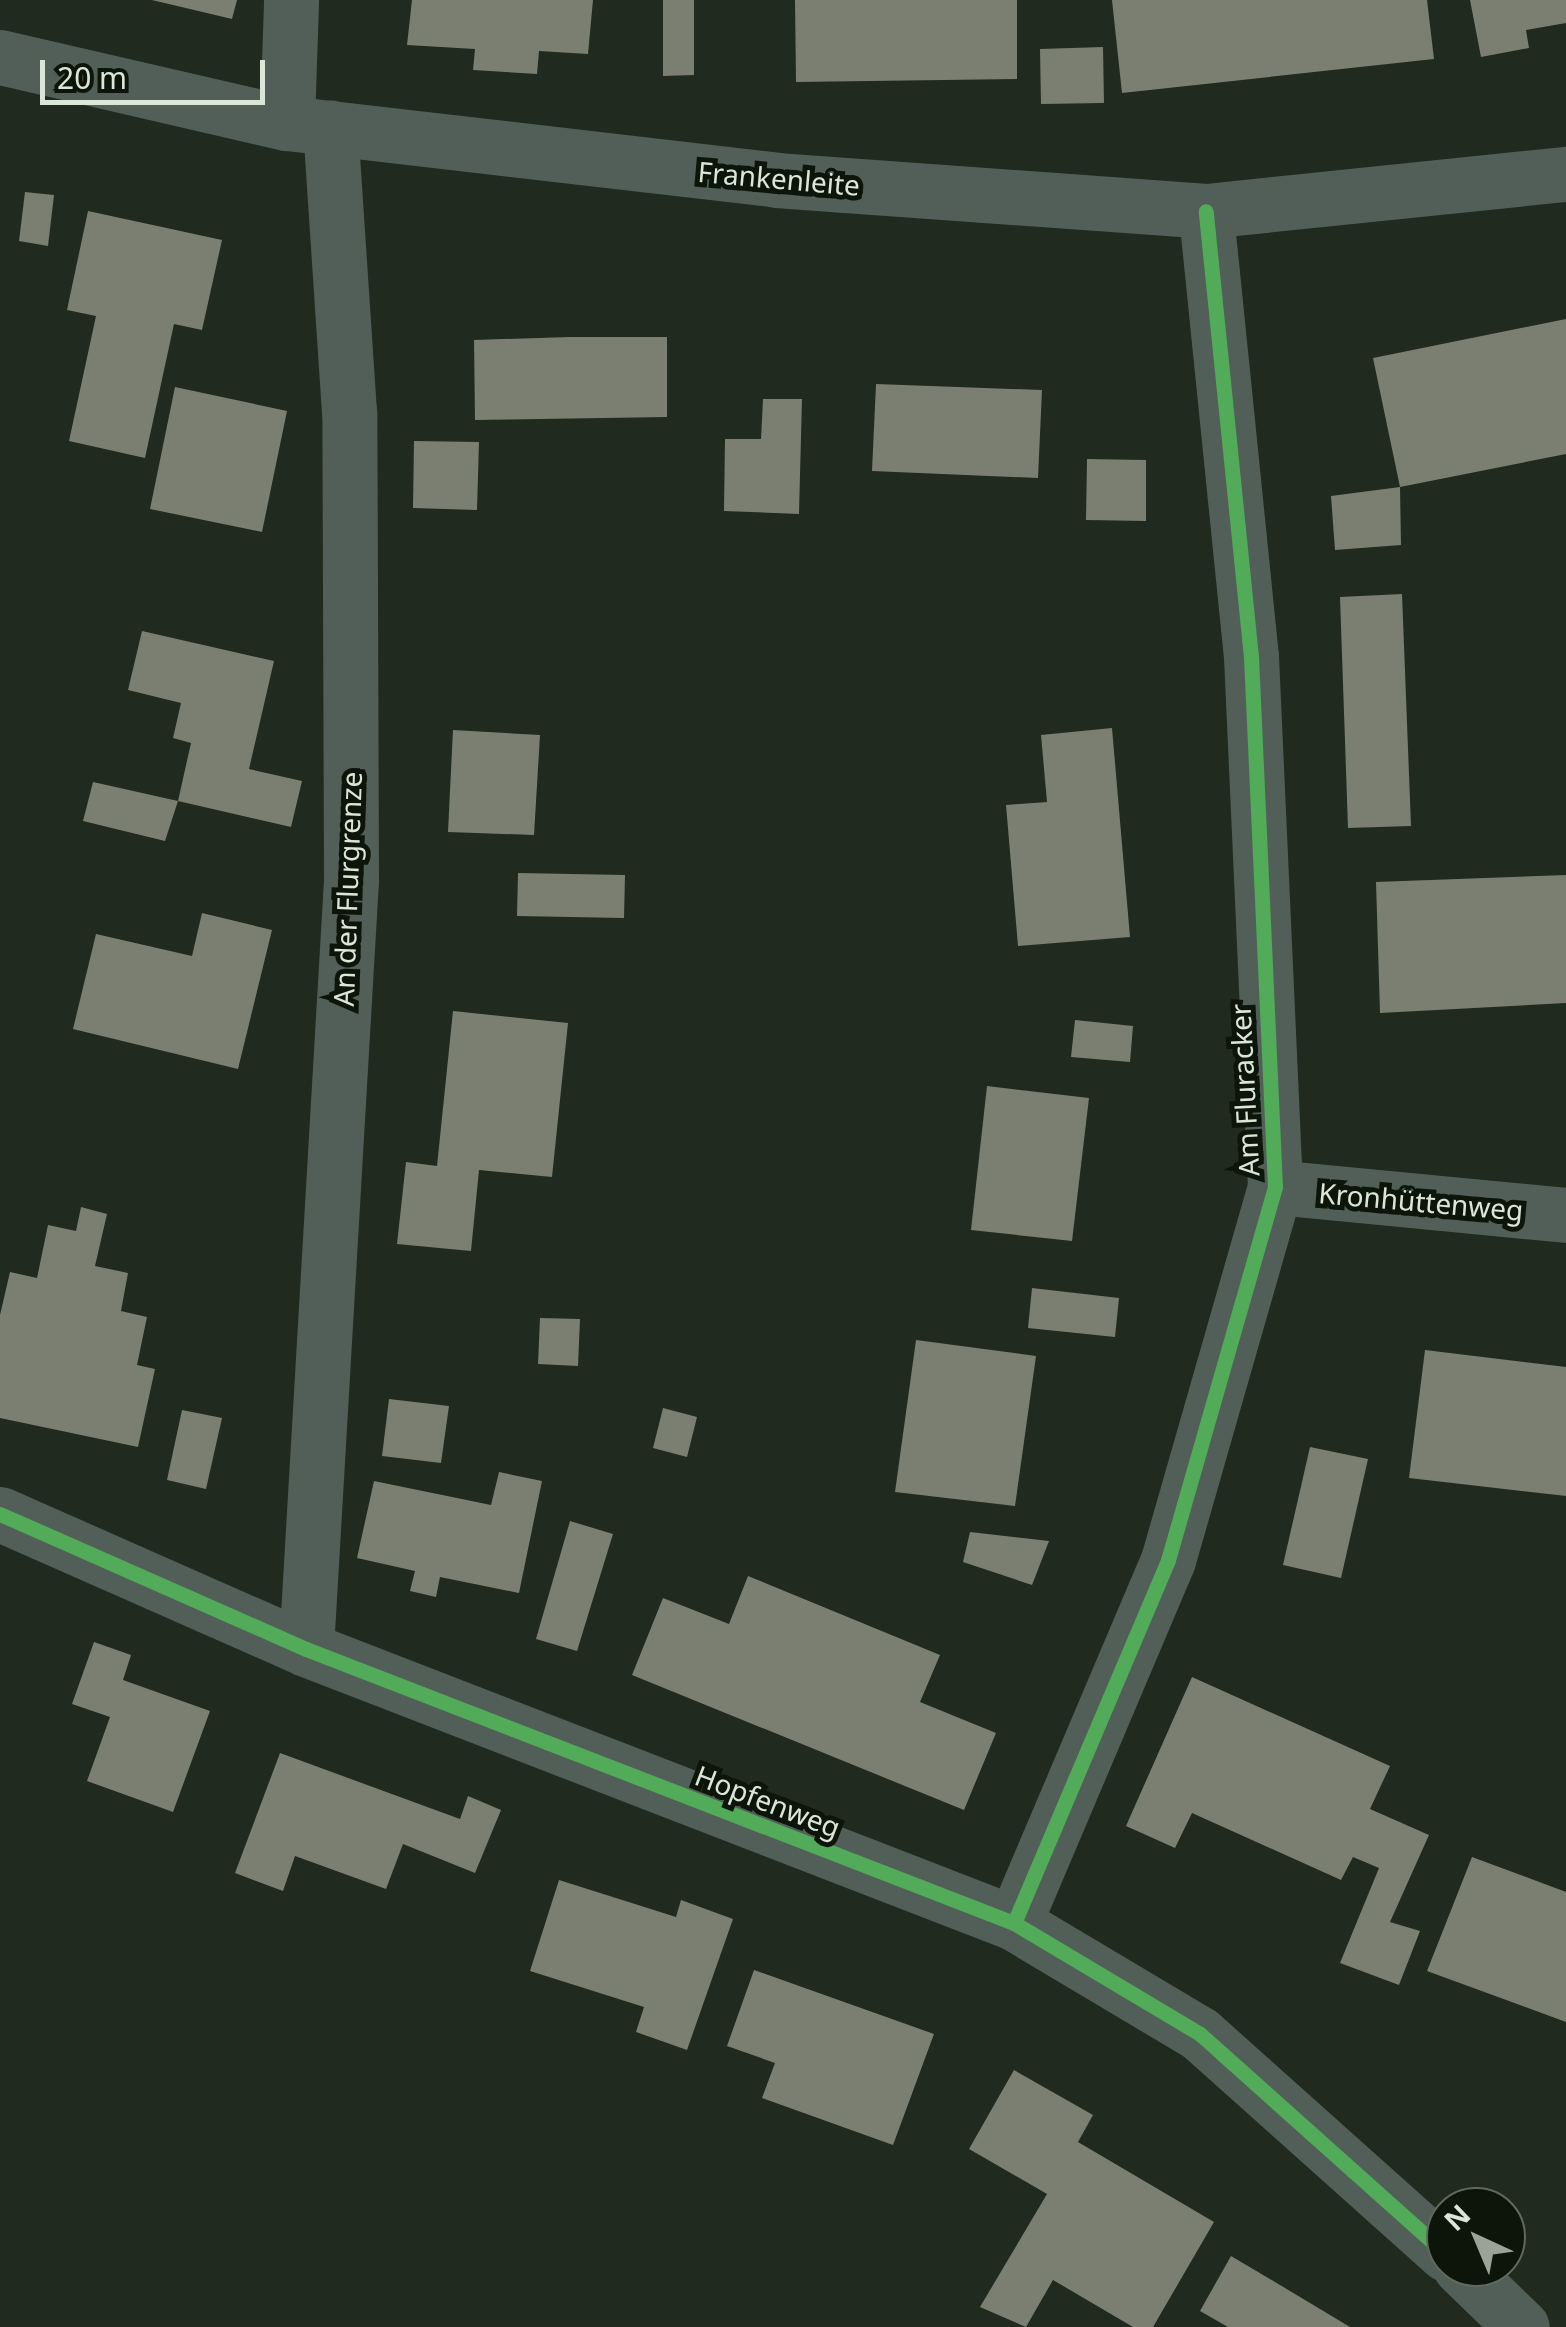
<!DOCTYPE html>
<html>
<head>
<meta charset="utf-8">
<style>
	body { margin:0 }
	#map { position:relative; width:1566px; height:2327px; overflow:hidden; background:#202a1e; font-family:"Noto Sans",sans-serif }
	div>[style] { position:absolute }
	.building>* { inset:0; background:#7a7f72 }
	.minor>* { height:55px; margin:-27.5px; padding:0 27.5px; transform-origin:27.5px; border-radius:27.5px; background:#515f58 }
	.cycleway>* { height:15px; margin:-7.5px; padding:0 7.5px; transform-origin:7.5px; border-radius:7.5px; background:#51ab58 }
	span { translate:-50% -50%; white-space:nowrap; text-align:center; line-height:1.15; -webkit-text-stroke:10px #0d150b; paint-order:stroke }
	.street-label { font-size:28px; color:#dae6d7 }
	.north { position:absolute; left:1426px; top:2187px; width:100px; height:100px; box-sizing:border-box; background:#0d150b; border:2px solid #5f695d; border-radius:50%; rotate:316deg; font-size:28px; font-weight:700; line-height:40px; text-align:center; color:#dae6d7 }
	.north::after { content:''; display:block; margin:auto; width:35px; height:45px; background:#99a496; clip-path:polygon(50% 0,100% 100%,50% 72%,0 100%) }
	.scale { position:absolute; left:40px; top:60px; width:225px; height:45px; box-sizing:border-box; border:5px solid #dae6d7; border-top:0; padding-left:12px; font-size:30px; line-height:35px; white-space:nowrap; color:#dae6d7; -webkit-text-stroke:8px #0d150b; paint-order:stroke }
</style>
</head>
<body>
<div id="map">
	<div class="building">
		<i style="clip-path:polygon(152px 0,237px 0,232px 19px)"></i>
		<i style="clip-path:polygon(412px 0,593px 0,588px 54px,539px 51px,537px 74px,473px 70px,475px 49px,407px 45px)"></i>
		<i style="clip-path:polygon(663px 0,694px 0,694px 75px,663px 76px)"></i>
		<i style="clip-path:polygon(795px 0,1017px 0,1017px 79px,796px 82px)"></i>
		<i style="clip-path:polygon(1112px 0,1427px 0,1434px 59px,1122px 93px)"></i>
		<i style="clip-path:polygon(1470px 0,1566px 0,1566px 23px,1526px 30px,1529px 48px,1481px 57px)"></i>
		<i style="clip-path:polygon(1103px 47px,1104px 103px,1041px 104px,1040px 49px)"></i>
		<i style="clip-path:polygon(25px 192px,54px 195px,48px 246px,19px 241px)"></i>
		<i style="clip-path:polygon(88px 211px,222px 240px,202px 330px,174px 324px,145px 458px,69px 441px,96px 316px,67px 310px)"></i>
		<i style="clip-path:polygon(1566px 319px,1566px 454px,1400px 487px,1373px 358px)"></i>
		<i style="clip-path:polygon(569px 337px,667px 337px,667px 417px,475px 420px,474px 340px)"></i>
		<i style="clip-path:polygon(876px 384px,1042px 390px,1038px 478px,872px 471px)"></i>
		<i style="clip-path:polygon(175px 387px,287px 411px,262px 532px,150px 509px)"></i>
		<i style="clip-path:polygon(763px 399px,802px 399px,799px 514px,724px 511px,725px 439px,761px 439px)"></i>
		<i style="clip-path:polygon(414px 441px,479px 442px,477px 510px,413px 508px)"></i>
		<i style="clip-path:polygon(1087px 459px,1146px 460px,1146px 521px,1086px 520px)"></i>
		<i style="clip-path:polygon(1400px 487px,1401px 545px,1335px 550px,1331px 496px)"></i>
		<i style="clip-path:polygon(1402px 594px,1411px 826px,1348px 828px,1340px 597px)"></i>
		<i style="clip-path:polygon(142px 631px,274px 661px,249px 769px,302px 781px,291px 827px,178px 801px,165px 841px,83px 821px,93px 782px,178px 801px,191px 743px,173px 738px,181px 703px,128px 690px)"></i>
		<i style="clip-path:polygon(1112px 728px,1130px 937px,1018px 946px,1006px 805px,1047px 802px,1041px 735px)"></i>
		<i style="clip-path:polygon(453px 730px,540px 735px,534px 835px,448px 832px)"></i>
		<i style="clip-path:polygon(518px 873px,625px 875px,624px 918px,517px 916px)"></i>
		<i style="clip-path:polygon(1566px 875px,1566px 1003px,1380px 1013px,1376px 882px)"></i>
		<i style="clip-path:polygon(202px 913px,272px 930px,238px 1069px,73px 1029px,96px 934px,192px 956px)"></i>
		<i style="clip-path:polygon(453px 1011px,568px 1023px,552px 1177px,479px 1170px,471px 1251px,397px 1244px,406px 1162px,437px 1166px)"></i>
		<i style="clip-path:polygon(1075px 1020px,1133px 1026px,1130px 1062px,1071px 1057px)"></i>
		<i style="clip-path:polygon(987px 1086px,1089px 1098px,1072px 1241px,971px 1230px)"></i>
		<i style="clip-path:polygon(81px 1207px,107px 1214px,95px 1266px,128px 1273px,121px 1311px,147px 1317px,137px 1365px,155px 1369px,138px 1447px,0 1418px,0 1315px,10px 1272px,37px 1278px,48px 1225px,76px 1231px)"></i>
		<i style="clip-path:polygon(1032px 1288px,1119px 1298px,1115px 1337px,1028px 1328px)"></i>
		<i style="clip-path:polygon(540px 1318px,580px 1319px,578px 1366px,538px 1364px)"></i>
		<i style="clip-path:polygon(916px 1340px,1036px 1356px,1015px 1506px,895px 1492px)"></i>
		<i style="clip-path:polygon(1425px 1350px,1566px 1367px,1566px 1496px,1409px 1478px)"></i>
		<i style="clip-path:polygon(389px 1399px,449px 1406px,441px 1463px,382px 1456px)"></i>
		<i style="clip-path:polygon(663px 1408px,697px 1417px,687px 1457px,653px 1448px)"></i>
		<i style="clip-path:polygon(182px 1410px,222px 1418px,206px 1489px,167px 1480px)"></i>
		<i style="clip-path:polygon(1310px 1447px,1368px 1459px,1341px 1578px,1283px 1565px)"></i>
		<i style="clip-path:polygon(499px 1472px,542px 1481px,519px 1593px,440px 1577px,436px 1597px,410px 1591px,415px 1571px,357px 1558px,374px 1481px,491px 1505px)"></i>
		<i style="clip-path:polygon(570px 1521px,613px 1534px,577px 1651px,536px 1639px)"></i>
		<i style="clip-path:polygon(970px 1532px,1049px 1541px,1032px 1585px,963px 1562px)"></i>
		<i style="clip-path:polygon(748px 1576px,940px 1655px,920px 1702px,996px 1733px,964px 1810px,632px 1675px,663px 1598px,729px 1624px)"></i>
		<i style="clip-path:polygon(94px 1642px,131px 1655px,123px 1680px,210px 1711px,173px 1812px,87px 1781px,110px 1717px,72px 1704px)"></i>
		<i style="clip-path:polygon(1192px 1677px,1390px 1766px,1370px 1809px,1429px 1835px,1390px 1922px,1420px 1931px,1399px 1985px,1340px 1963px,1379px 1868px,1353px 1857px,1341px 1880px,1192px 1813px,1175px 1848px,1126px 1826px)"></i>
		<i style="clip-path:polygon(280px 1753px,460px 1819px,468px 1796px,501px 1810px,475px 1873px,403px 1844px,386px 1889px,295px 1856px,283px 1891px,235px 1873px)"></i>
		<i style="clip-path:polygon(1472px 1857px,1566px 1892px,1566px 2022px,1427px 1971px)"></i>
		<i style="clip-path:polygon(559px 1880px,676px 1917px,681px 1900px,733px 1919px,687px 2050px,636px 2032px,644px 2007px,530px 1971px)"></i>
		<i style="clip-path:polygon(754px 1970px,934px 2034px,893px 2145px,762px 2098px,775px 2063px,727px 2046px)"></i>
		<i style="clip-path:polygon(1014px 2070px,1093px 2115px,1078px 2142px,1214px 2222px,1153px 2327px,1133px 2327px,1053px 2280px,1026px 2327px,980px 2307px,1047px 2194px,969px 2149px)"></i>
		<i style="clip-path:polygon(1231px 2256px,1280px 2285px,1350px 2327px,1228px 2327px,1200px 2311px)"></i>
	</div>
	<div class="minor">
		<i style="left:0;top:57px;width:294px;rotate:13deg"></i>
		<i style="left:287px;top:123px;width:492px;rotate:6.6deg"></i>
		<i style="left:776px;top:180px;width:431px;rotate:4.1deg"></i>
		<i style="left:1206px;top:211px;width:362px;rotate:-5.9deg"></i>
		<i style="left:287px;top:123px;width:123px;rotate:-88.1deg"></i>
		<i style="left:1275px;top:1187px;width:292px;rotate:5.5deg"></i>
		<i style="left:0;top:1514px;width:334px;rotate:23.8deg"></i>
		<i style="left:306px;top:1649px;width:759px;rotate:21.16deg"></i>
		<i style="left:1014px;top:1923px;width:217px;rotate:30.8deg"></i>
		<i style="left:1200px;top:2034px;width:330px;rotate:41.8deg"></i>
		<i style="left:306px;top:1649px;width:770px;rotate:-86.65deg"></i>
		<i style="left:351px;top:880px;width:468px;rotate:-90.2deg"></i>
		<i style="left:349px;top:412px;width:285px;rotate:-93.8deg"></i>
		<i style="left:1014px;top:1923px;width:394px;rotate:-67deg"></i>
		<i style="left:1168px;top:1560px;width:388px;rotate:-74deg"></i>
		<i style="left:1275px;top:1187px;width:531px;rotate:-92.59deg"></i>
		<i style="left:1251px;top:657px;width:448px;rotate:-95.8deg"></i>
		<i style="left:1460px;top:2267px;width:86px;rotate:44.1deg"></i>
	</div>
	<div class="cycleway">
		<i style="left:0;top:1514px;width:334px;rotate:23.8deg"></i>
		<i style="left:306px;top:1649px;width:759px;rotate:21.16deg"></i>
		<i style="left:1014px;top:1923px;width:217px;rotate:30.8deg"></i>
		<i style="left:1200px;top:2034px;width:330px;rotate:41.8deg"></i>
		<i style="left:1014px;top:1923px;width:394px;rotate:-67deg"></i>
		<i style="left:1168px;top:1560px;width:388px;rotate:-74deg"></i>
		<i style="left:1275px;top:1187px;width:531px;rotate:-92.59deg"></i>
		<i style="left:1251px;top:657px;width:448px;rotate:-95.8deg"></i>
	</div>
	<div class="street-label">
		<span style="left:779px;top:178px;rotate:5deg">Frankenleite</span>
		<span style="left:347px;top:889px;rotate:-88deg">An der Flurgrenze</span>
		<span style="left:1244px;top:1090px;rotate:-93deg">Am Fluracker</span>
		<span style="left:1421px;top:1201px;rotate:5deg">Kronhüttenweg</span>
		<span style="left:768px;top:1801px;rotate:21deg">Hopfenweg</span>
	</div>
	<div class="north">N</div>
	<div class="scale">20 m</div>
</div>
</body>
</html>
